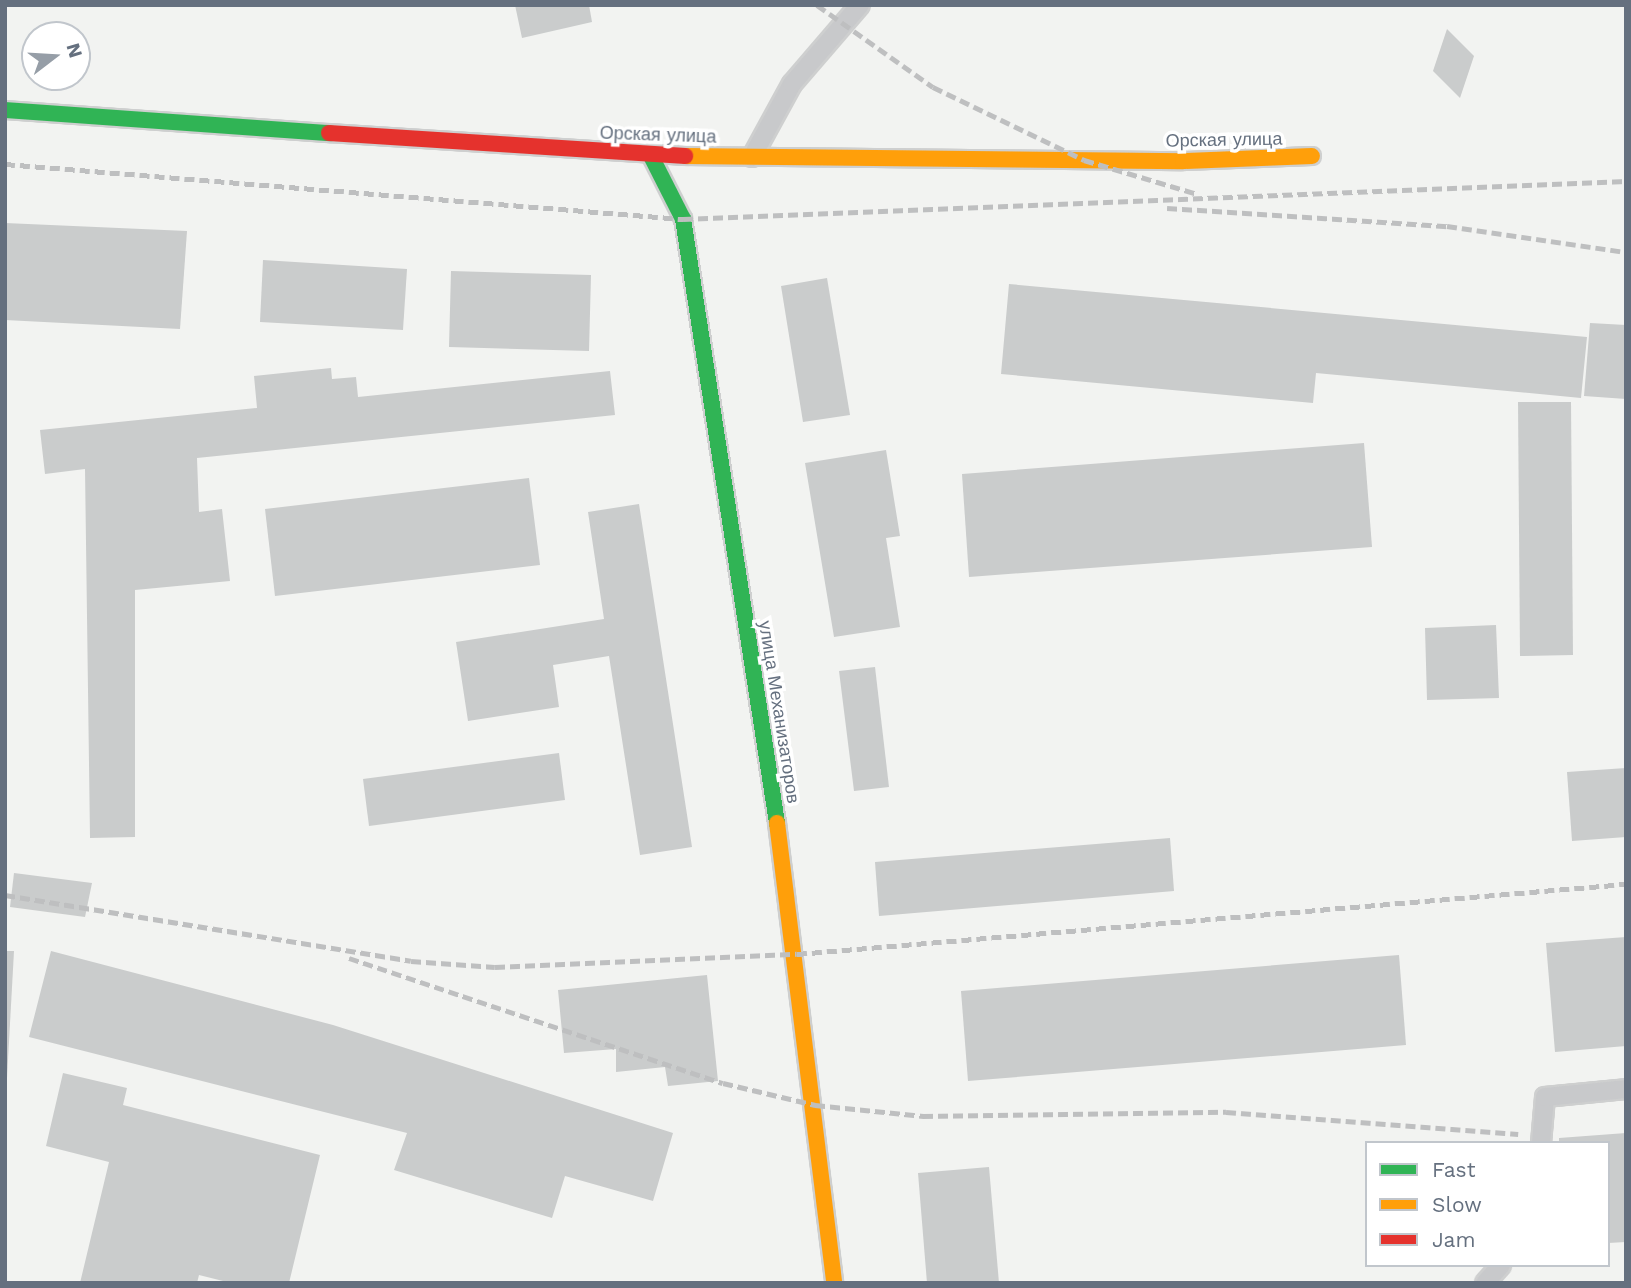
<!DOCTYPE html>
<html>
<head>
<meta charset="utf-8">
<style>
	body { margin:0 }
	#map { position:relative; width:1631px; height:1288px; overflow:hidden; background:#f2f3f1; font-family:"Work Sans",sans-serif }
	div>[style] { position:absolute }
	.building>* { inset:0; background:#cacccc }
	.roads { filter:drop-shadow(2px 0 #cecfcf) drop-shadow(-2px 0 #cecfcf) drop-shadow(0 2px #cecfcf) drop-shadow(0 -2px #cecfcf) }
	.lane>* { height:18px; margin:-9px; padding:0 9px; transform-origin:9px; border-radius:9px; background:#c8c9cb }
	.fast>* { height:16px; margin:-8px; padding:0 8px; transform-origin:8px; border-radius:8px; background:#30b455 }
	.slow>* { height:16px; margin:-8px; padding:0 8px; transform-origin:8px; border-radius:8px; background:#ff9f0a }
	.jam>* { height:16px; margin:-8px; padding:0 8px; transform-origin:8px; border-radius:8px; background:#e5322d }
	.rail>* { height:5px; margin-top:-2.5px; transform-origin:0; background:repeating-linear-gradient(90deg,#bebfc0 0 10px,transparent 0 15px) }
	span { translate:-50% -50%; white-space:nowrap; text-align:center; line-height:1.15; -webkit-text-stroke:7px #fff; paint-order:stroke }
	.street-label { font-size:18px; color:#65707f }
	.frame { position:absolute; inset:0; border:7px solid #65707f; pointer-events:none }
	.legend { position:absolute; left:1365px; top:1141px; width:245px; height:126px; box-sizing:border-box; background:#fff; border:2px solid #c1c6cc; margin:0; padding:9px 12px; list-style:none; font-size:21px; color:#65707f }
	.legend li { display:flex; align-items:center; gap:14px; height:35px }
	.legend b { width:35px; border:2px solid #c1c6cc }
	.north { position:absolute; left:21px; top:21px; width:70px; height:70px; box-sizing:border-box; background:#fff; border:2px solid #c1c6cc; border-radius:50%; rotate:73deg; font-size:19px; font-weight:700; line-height:28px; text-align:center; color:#65707f }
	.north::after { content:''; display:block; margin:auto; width:24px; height:32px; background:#969ea7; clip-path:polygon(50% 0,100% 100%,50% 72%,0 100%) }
</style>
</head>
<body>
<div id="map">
	<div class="building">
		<i style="clip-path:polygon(515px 5px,589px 5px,592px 22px,522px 38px)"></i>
		<i style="clip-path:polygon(1447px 29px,1474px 56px,1460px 98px,1433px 71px)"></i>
		<i style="clip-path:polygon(5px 223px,187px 231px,180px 329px,5px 320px)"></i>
		<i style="clip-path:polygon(263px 260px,407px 269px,403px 330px,260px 322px)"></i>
		<i style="clip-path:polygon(451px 271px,591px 275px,589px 351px,449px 347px)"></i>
		<i style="clip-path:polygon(827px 278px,850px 415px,803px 422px,781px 286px)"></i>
		<i style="clip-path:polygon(1009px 284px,1587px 337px,1581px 398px,1316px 373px,1313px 403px,1001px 374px)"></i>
		<i style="clip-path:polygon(1590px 323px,1626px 325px,1626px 399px,1584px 396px)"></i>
		<i style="clip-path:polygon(331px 368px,332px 379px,356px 377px,358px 397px,610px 371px,615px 415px,197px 458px,199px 512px,222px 509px,230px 581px,135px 590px,135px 837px,90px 838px,85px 469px,45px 474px,40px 430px,257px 408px,254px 376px)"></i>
		<i style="clip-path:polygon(1518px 402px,1571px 402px,1573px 655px,1520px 656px)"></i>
		<i style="clip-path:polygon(1364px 443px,1372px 547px,969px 577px,962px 474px)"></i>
		<i style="clip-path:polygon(886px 450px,900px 536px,886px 538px,900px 627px,834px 637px,805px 463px)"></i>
		<i style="clip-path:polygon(529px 478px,540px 565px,275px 596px,265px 509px)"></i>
		<i style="clip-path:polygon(639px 504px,692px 847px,640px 855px,609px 656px,553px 665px,559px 707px,468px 721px,456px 642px,604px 619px,588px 512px)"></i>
		<i style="clip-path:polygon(1496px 625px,1499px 698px,1427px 700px,1425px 628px)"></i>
		<i style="clip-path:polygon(875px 667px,889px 787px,854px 791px,839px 671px)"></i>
		<i style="clip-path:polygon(559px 753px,565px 800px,369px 826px,363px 779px)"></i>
		<i style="clip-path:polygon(1626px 768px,1626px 837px,1572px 841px,1567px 772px)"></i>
		<i style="clip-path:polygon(1170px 838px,1174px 891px,879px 916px,875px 862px)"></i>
		<i style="clip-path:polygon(14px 873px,92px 883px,85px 917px,10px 907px)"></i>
		<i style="clip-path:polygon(1626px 937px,1626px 1046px,1555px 1052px,1546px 943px)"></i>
		<i style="clip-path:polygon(5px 951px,14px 951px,7px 1078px,5px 1078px)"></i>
		<i style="clip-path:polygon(51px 951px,333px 1025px,673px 1133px,653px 1201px,565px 1176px,552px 1218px,394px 1170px,407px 1133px,29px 1037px)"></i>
		<i style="clip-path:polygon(1399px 955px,1406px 1045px,968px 1081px,961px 991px)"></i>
		<i style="clip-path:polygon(707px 975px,718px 1081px,668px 1086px,665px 1067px,616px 1072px,616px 1049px,564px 1053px,558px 990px)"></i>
		<i style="clip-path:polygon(63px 1073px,127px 1088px,123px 1105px,320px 1155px,289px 1283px,231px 1283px,199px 1275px,197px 1283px,80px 1283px,109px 1162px,46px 1146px)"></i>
		<i style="clip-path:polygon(1626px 1133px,1626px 1242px,1608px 1243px,1608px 1143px,1559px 1143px,1559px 1138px)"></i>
		<i style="clip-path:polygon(989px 1167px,999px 1283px,927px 1283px,918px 1173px)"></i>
	</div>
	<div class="roads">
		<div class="lane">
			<i style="left:752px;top:157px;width:83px;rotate:-61.3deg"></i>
			<i style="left:792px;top:84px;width:104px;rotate:-49.3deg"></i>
			<i style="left:1541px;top:1143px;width:46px;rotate:-85deg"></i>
			<i style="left:1545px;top:1097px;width:81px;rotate:-5.6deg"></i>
			<i style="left:1485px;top:1283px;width:24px;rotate:-48deg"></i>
		</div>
		<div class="fast">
			<i style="left:5px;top:110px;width:325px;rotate:4.1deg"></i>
			<i style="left:651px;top:156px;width:71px;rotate:63.1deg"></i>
			<i style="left:683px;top:219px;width:611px;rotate:81.15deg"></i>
		</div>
		<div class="slow">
			<i style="left:685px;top:156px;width:498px;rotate:0.6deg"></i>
			<i style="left:1183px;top:161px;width:129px;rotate:-2.2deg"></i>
			<i style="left:777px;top:823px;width:464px;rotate:82.9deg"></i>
		</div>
		<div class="jam">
			<i style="left:329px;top:133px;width:357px;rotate:3.7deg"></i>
		</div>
	</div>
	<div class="rail">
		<i style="left:817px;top:5px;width:142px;rotate:35.3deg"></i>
		<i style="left:933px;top:87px;width:168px;rotate:25.8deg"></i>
		<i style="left:1084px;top:160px;width:118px;rotate:16.7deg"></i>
		<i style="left:5px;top:164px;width:680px;rotate:4.64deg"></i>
		<i style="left:683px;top:219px;width:944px;rotate:-2.31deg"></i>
		<i style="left:1167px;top:208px;width:281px;rotate:3.7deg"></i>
		<i style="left:1447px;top:226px;width:181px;rotate:8.3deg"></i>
		<i style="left:5px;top:895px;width:411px;rotate:9.2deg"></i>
		<i style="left:411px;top:961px;width:84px;rotate:4.1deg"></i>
		<i style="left:495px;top:967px;width:302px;rotate:-2.5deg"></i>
		<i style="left:797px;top:954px;width:832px;rotate:-4.83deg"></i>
		<i style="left:349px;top:958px;width:394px;rotate:18.5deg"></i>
		<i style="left:723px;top:1083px;width:95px;rotate:13.4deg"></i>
		<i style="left:815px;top:1105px;width:109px;rotate:5.8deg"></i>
		<i style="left:923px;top:1116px;width:303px;rotate:-0.8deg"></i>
		<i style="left:1226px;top:1112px;width:293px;rotate:4.3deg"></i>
	</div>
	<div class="street-label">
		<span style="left:658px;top:135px;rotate:2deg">Орская улица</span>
		<span style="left:1224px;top:140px;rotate:-1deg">Орская улица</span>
		<span style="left:779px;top:712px;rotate:81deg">улица Механизаторов</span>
	</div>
	<div class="frame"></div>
	<ul class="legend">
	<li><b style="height:9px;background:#30b455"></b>Fast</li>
	<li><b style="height:9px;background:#ff9f0a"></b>Slow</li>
	<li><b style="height:9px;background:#e5322d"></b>Jam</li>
	</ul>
	<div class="north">N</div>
</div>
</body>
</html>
